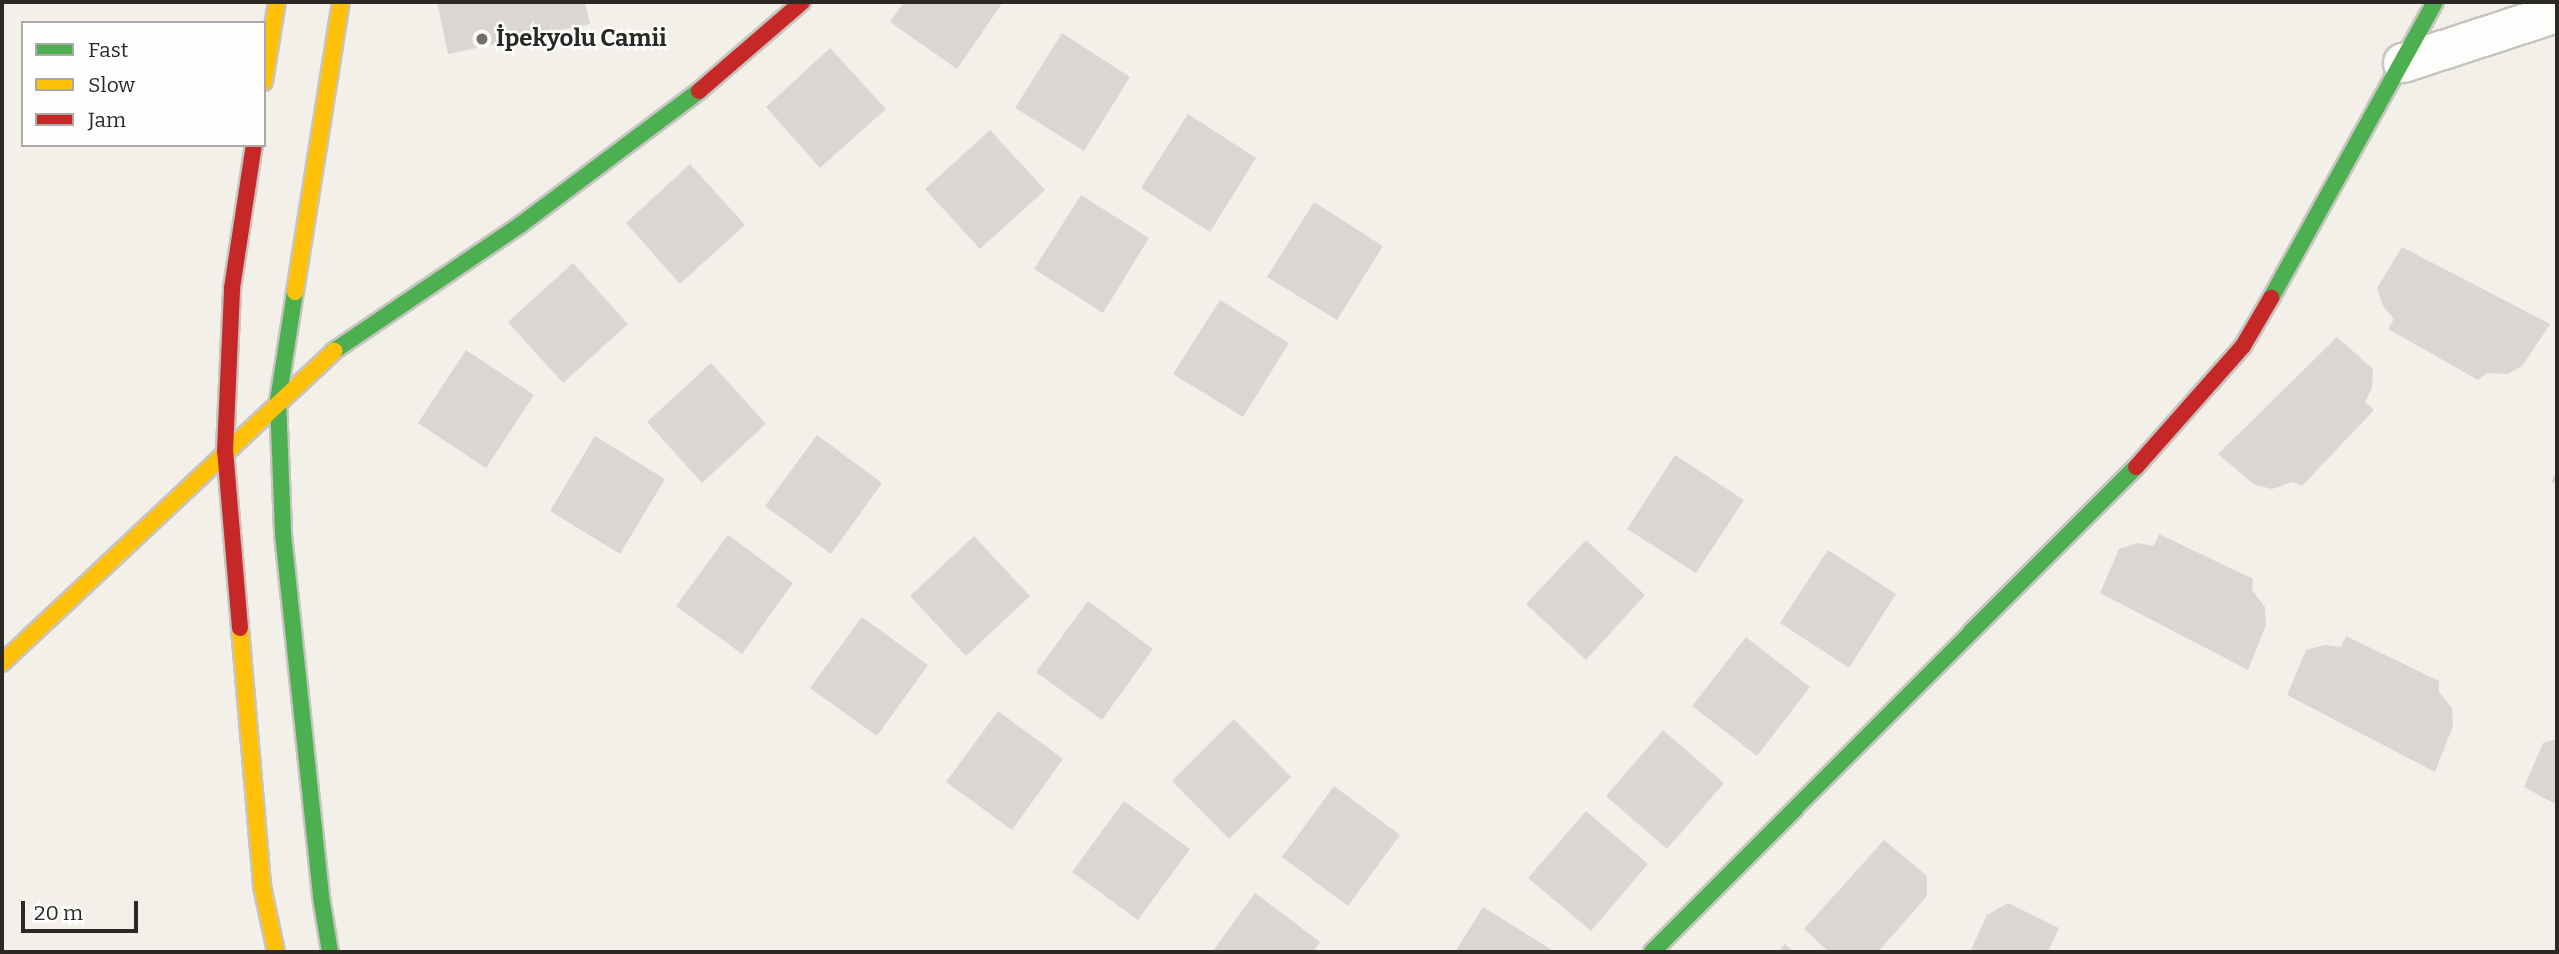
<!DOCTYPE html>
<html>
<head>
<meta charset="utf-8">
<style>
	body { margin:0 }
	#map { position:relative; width:2559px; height:954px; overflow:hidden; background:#f3f0e9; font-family:Bitter,serif }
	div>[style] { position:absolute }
	.building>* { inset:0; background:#dad7d2 }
	.roads { filter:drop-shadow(2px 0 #c7c5c0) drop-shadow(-2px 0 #c7c5c0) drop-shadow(0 2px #c7c5c0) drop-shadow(0 -2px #c7c5c0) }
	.street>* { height:38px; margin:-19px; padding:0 19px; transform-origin:19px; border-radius:19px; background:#fdfdfc }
	.fast>* { height:16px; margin:-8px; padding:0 8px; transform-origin:8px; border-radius:8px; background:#4caf50 }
	.slow>* { height:16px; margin:-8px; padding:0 8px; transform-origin:8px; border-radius:8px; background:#ffc107 }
	.jam>* { height:16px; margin:-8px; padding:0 8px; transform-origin:8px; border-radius:8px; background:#c62828 }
	.dots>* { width:19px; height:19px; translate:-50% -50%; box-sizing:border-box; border:4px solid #fefefe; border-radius:50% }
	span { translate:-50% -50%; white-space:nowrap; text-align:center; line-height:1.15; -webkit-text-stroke:5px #fefefe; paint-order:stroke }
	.poi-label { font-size:24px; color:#2c2925; font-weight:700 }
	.left { translate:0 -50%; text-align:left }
	.frame { position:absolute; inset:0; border:4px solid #2c2925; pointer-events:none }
	.legend { position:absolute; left:21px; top:21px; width:245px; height:126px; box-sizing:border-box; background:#fefefe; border:2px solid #aaa9a7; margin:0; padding:9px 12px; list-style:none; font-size:21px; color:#2c2925 }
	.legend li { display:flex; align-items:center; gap:14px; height:35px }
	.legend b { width:35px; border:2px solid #aaa9a7 }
	.scale { position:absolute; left:21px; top:901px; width:117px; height:32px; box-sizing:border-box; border:4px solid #2c2925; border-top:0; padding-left:9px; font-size:21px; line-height:24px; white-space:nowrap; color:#2c2925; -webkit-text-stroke:5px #fefefe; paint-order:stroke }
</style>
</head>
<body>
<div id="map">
	<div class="building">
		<i style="clip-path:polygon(437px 2px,585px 2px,590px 24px,448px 54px)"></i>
		<i style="clip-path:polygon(904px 2px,1003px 2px,957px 69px,890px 22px)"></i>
		<i style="clip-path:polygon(1062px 33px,1130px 77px,1084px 151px,1015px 108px)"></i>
		<i style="clip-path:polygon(830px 48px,886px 109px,820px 168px,766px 107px)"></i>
		<i style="clip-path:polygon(1188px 114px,1256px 158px,1210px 232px,1141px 188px)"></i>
		<i style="clip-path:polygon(990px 130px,1045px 190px,980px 249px,925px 189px)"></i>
		<i style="clip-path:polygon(690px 164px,745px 225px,680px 284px,626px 223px)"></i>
		<i style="clip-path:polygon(1081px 195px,1149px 238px,1103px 313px,1034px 269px)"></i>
		<i style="clip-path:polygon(1314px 202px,1383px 246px,1337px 320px,1267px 277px)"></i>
		<i style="clip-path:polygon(2402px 247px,2550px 324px,2523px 365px,2508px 374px,2487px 373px,2478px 380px,2388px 329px,2394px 319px,2383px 306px,2377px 288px)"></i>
		<i style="clip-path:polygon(573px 263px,628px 324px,563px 383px,508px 322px)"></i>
		<i style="clip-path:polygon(1220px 300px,1289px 343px,1243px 417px,1173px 374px)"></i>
		<i style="clip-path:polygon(2337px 337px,2373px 369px,2372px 388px,2365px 402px,2374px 410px,2302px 486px,2292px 482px,2272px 489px,2255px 485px,2218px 454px)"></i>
		<i style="clip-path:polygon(466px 350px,534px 395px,486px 468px,418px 423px)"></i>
		<i style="clip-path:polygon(711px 363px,766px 424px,702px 483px,647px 422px)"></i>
		<i style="clip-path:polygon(817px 435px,882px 483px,831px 554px,765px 506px)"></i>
		<i style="clip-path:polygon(595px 436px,665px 479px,620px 554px,550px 511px)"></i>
		<i style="clip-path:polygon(1675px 455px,1744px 500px,1696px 573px,1627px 529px)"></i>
		<i style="clip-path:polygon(2557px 470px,2557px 485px,2551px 482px)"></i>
		<i style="clip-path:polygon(2159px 534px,2253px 579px,2252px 590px,2265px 607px,2266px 625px,2248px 670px,2100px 593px,2119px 549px,2138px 543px,2154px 546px)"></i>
		<i style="clip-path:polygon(728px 535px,793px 583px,742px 654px,676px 606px)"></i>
		<i style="clip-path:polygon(974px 536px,1030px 596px,966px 656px,910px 596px)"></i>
		<i style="clip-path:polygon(1586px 540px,1645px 595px,1586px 660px,1526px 604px)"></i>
		<i style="clip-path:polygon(1828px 550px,1896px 594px,1849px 668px,1780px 623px)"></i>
		<i style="clip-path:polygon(1088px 601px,1153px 649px,1102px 720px,1036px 672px)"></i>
		<i style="clip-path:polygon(862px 617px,928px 665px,877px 736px,810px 688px)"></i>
		<i style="clip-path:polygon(2346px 636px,2439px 681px,2439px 692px,2452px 708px,2453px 726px,2435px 772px,2287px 695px,2306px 650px,2325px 645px,2341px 647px)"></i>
		<i style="clip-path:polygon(1746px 637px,1810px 687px,1757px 756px,1692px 706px)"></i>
		<i style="clip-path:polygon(998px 711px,1063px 759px,1012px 830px,946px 782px)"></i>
		<i style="clip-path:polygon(1234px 719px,1291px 777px,1229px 839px,1172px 781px)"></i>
		<i style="clip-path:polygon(1663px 730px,1724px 783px,1667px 849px,1606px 796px)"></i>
		<i style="clip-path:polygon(2557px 739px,2557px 805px,2524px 787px,2543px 743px)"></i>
		<i style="clip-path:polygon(1334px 786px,1400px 835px,1348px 906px,1282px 857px)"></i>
		<i style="clip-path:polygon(1124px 801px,1190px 849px,1138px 920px,1072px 872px)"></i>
		<i style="clip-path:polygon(1586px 811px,1648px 864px,1591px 931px,1528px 878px)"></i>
		<i style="clip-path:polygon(1884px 840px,1927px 876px,1927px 896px,1878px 952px,1829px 952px,1804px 929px)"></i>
		<i style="clip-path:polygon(1255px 893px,1320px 942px,1313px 952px,1212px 952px)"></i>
		<i style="clip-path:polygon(2008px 903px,2059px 928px,2048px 952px,1970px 952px,1987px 915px)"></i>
		<i style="clip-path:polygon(1483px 907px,1552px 950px,1551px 952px,1455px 952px)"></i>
		<i style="clip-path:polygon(1785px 944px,1794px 952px,1778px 952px)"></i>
	</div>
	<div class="roads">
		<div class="street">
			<i style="left:2403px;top:63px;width:162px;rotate:-18deg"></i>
		</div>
		<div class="fast">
			<i style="left:295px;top:292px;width:110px;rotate:98.9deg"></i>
			<i style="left:278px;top:401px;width:133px;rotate:87.8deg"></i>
			<i style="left:283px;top:534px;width:365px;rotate:84deg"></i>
			<i style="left:321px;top:897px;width:56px;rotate:80.7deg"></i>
			<i style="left:2271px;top:298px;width:338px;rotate:-61deg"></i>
			<i style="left:334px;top:351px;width:225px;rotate:-34.1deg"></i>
			<i style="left:520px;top:225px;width:224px;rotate:-36.8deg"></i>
			<i style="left:1652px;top:952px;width:685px;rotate:-45.06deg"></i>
		</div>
		<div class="slow">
			<i style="left:264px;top:82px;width:81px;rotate:-80.8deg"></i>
			<i style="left:295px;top:292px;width:294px;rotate:-81deg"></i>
			<i style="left:240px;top:628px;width:259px;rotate:85.1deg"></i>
			<i style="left:262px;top:886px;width:67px;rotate:78deg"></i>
			<i style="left:2px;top:663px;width:456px;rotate:-43.2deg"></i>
		</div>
		<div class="jam">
			<i style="left:699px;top:91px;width:136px;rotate:-40.8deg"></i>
			<i style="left:2136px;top:467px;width:162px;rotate:-48.5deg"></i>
			<i style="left:2243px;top:346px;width:56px;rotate:-59.7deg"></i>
			<i style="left:240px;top:628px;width:178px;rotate:-94.8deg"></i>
			<i style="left:225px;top:451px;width:163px;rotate:-87.5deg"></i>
			<i style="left:232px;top:288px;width:145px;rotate:-81.3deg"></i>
		</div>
	</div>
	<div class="dots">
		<i style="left:482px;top:39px;background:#726f6a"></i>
	</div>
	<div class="poi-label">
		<span class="left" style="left:496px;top:39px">İpekyolu Camii</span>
	</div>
	<div class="frame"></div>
	<ul class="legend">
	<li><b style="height:9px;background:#4caf50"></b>Fast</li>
	<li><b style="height:9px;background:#ffc107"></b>Slow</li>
	<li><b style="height:9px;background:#c62828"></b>Jam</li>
	</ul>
	<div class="scale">20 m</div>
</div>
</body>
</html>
